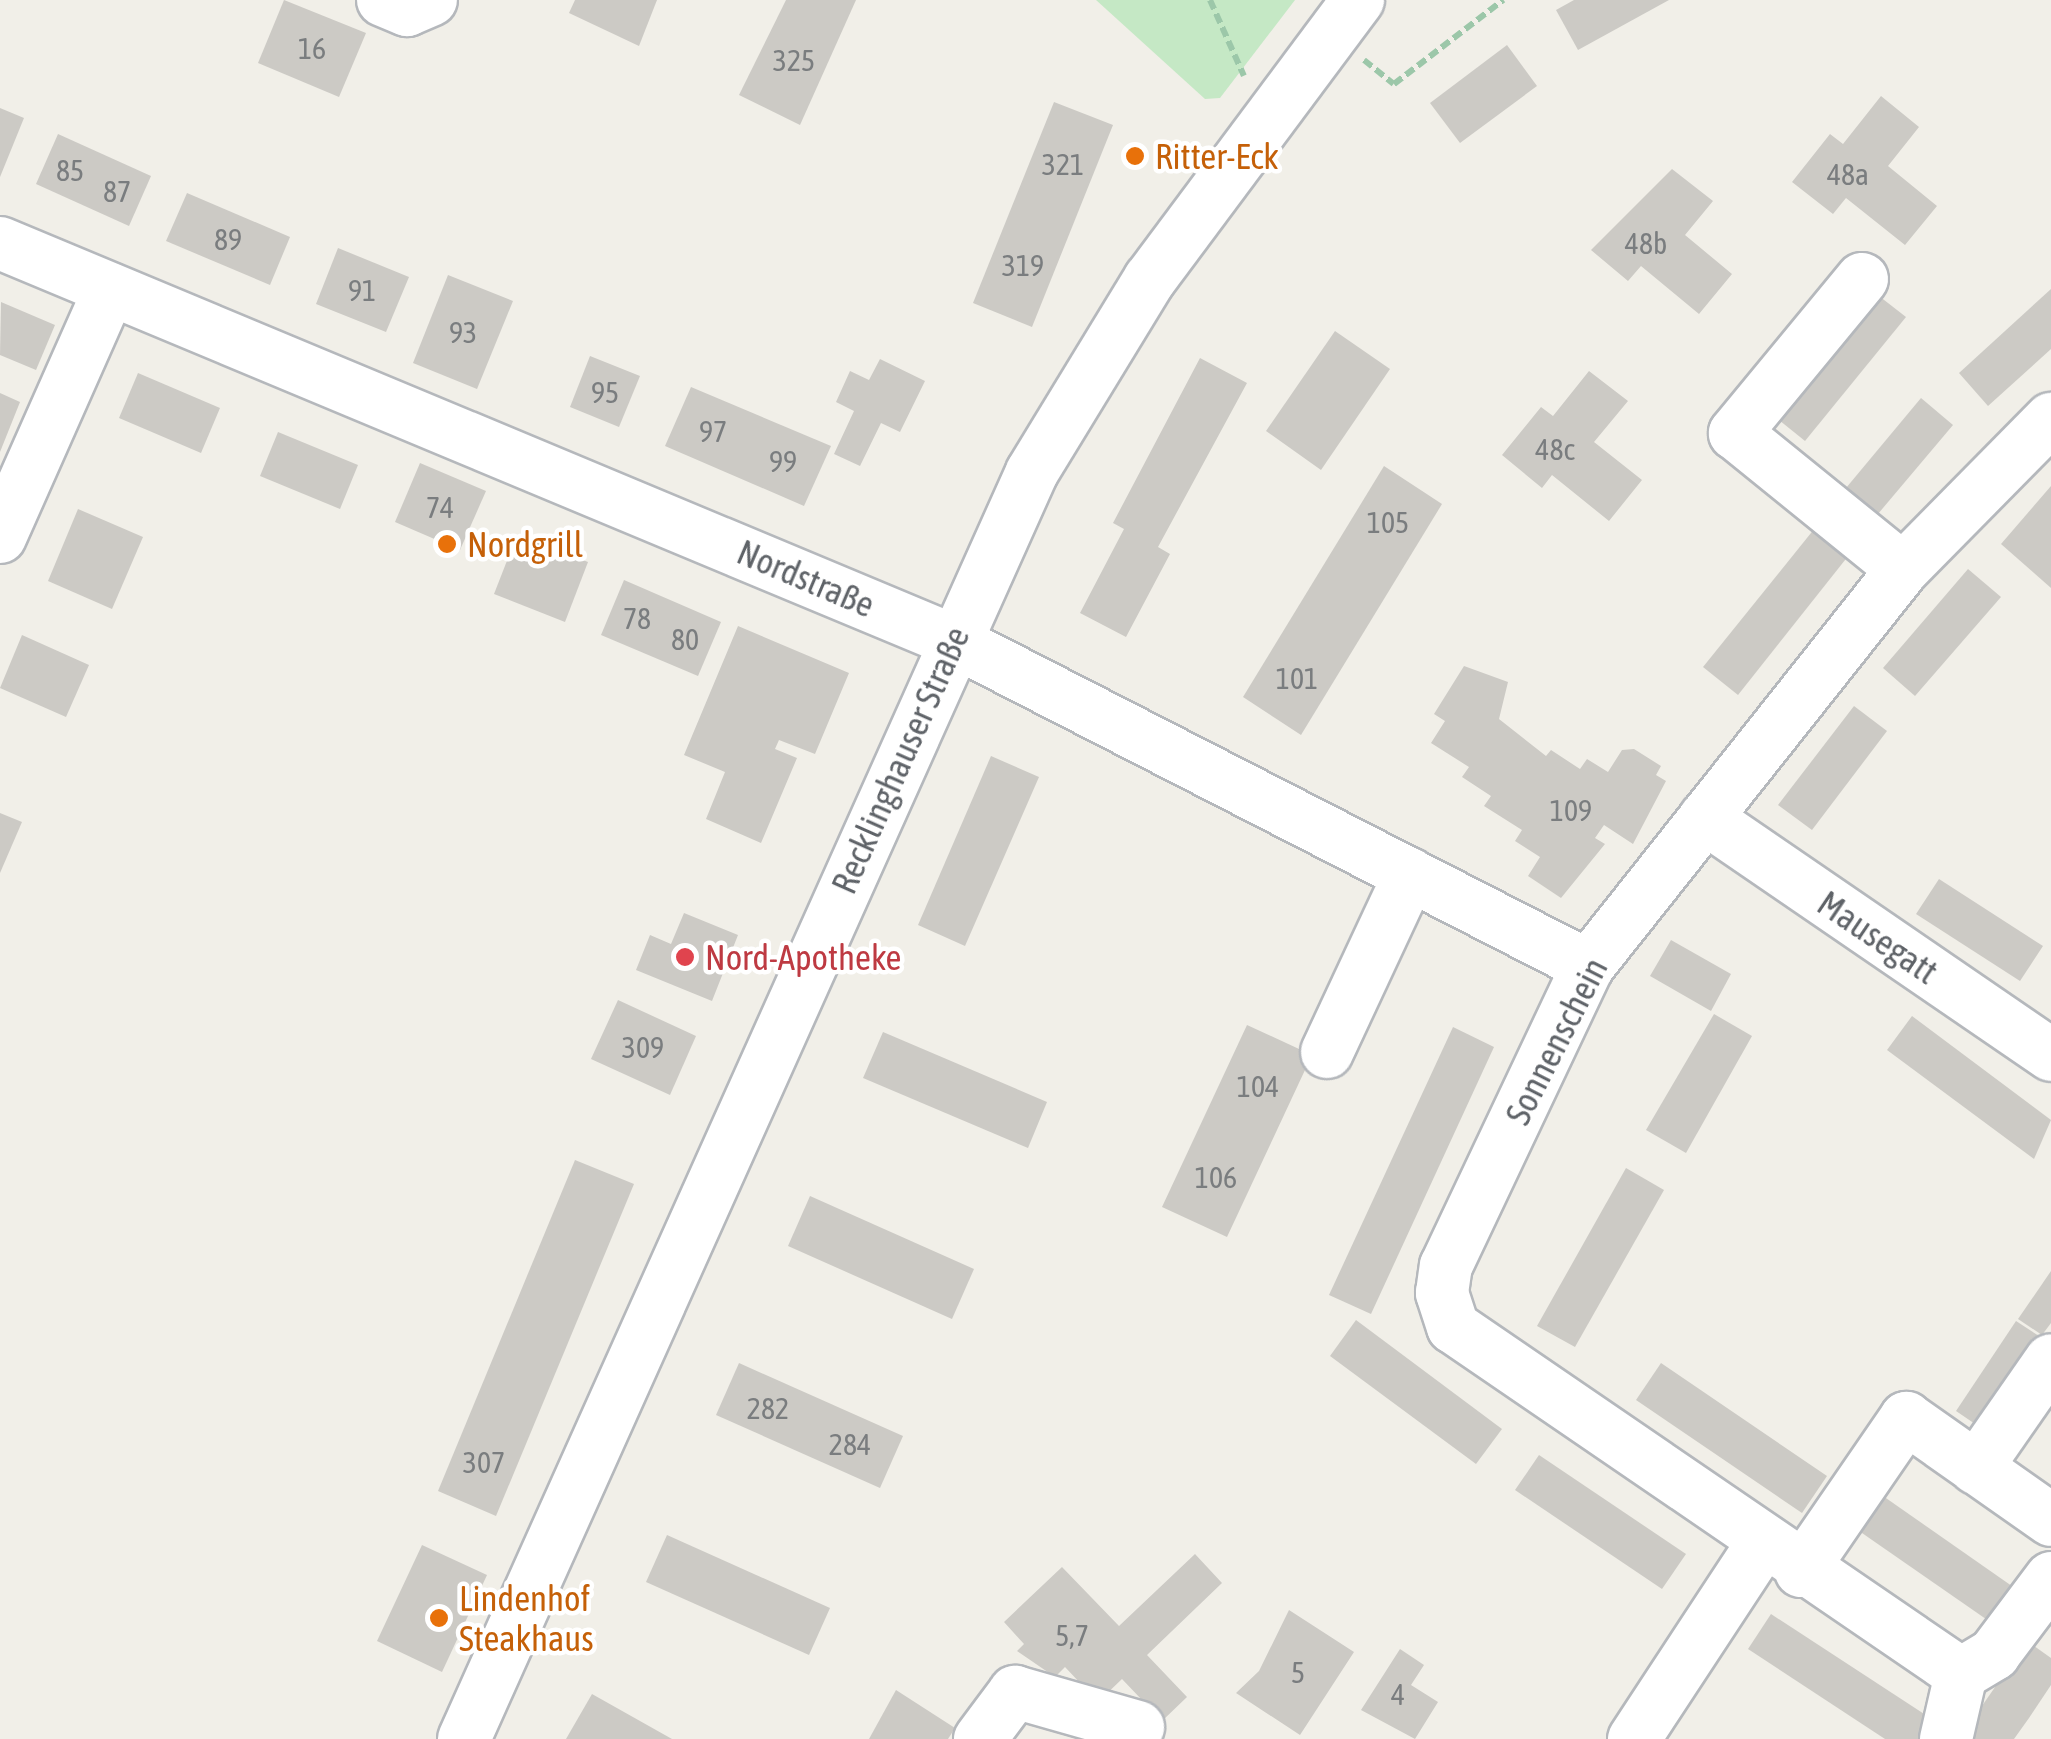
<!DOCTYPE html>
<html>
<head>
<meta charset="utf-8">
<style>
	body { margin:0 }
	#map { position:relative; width:2051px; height:1739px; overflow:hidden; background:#f1efe8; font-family:"Asap Condensed",sans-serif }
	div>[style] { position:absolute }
	.green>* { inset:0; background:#c5e8c5 }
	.building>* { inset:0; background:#cccac5 }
	.path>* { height:6px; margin-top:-3px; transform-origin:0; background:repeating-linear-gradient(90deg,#9cc7a9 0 10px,transparent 0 15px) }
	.roads { filter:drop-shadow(2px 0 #b5b8bc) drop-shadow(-2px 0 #b5b8bc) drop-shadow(0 2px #b5b8bc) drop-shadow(0 -2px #b5b8bc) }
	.minor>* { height:52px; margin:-26px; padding:0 26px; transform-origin:26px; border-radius:26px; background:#fff }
	.dots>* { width:28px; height:28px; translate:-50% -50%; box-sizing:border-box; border:5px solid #fff; border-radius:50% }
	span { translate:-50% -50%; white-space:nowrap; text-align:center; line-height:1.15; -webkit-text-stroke:9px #fff; paint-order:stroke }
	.number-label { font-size:30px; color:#7a7d7f }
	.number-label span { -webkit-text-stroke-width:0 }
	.food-label { font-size:35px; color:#c56008 }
	.left { translate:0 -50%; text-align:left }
	.street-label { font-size:35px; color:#5f6368 }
	.health-label { font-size:35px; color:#be3a42 }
</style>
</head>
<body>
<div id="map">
	<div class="green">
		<i style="clip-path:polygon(1096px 0,1295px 0,1220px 98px,1205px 99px)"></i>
	</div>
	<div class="building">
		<i style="clip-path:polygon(284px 0,366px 33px,339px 97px,258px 63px)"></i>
		<i style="clip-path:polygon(575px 0,657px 0,639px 46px,569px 13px)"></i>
		<i style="clip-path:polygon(786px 0,856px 0,800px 125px,739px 95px)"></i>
		<i style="clip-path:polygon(1574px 0,1669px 0,1578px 50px,1556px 10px)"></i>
		<i style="clip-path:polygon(1507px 45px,1537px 86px,1460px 143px,1430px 103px)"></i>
		<i style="clip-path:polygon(1881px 96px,1919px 127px,1888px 166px,1937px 206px,1905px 245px,1846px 198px,1833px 214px,1792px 182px,1830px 134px,1843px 144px)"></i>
		<i style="clip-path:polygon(1054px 102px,1113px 125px,1032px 327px,973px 303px)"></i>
		<i style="clip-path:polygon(0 108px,24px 118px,0 177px)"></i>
		<i style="clip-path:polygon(58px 134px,151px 176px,129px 226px,36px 184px)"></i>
		<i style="clip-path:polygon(1672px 169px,1713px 201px,1685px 235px,1732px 274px,1699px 314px,1641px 266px,1628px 281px,1591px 250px)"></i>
		<i style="clip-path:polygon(187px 193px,290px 237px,270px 285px,166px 241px)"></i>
		<i style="clip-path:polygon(338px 248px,409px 277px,386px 332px,316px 304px)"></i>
		<i style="clip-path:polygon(448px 275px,513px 301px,477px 389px,413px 363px)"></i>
		<i style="clip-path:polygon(2051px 289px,2051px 349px,1988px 406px,1959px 373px)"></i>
		<i style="clip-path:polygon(1879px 296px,1906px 317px,1805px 441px,1779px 420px)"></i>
		<i style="clip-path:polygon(1px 302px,55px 325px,36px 370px,0 355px)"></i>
		<i style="clip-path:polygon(1335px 331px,1390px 369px,1321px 470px,1266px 431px)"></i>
		<i style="clip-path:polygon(590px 356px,640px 376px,619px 427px,570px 407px)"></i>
		<i style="clip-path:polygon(1200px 358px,1247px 383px,1158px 547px,1170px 554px,1126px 637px,1080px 613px,1124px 529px,1113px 523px)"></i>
		<i style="clip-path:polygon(880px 359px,925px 381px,900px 432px,881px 423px,860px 466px,834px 454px,854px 411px,836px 402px,850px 371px,869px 380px)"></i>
		<i style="clip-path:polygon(1589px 371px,1628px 401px,1594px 442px,1642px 480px,1609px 521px,1552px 475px,1542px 488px,1502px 455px,1541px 407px,1553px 416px)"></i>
		<i style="clip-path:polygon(138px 373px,220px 408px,201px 453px,119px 418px)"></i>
		<i style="clip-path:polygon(691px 387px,831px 446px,804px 506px,665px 446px)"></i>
		<i style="clip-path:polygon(0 393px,20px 402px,0 452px)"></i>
		<i style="clip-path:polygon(1921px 398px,1953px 425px,1872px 521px,1841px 494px)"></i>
		<i style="clip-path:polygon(278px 432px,358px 465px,340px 509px,260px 476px)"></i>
		<i style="clip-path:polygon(420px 463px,486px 491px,460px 550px,395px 522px)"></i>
		<i style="clip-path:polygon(1384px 466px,1442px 504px,1301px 735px,1243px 697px)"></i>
		<i style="clip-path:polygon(2051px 486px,2051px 588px,2001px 544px)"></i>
		<i style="clip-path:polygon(78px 509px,143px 537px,112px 609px,48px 581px)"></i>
		<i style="clip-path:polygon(1815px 528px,1849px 555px,1738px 695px,1703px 667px)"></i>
		<i style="clip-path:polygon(517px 535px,588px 562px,565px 622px,494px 594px)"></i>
		<i style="clip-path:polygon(1968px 569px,2001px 597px,1915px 696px,1883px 668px)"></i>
		<i style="clip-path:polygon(624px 580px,721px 622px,698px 676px,601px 635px)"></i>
		<i style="clip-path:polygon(738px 626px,849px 673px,815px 754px,779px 740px,775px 749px,797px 758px,761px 843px,706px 819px,725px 772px,684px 755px)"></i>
		<i style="clip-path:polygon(22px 635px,89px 665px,66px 717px,0 688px)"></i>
		<i style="clip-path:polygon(1464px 666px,1508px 682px,1499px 719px,1546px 756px,1551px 750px,1580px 769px,1587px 759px,1608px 772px,1622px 750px,1634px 749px,1661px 766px,1656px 775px,1666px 781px,1633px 844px,1604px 825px,1595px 838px,1605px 844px,1561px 898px,1528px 876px,1540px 857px,1515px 841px,1522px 830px,1484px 806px,1491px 796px,1462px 777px,1469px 767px,1431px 743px,1445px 721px,1434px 714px)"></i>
		<i style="clip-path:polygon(1854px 706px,1887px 731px,1812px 830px,1778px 805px)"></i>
		<i style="clip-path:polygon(991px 756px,1039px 777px,965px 946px,918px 925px)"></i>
		<i style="clip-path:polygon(0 813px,22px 822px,0 873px)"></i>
		<i style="clip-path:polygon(1939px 879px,2043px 946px,2020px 981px,1916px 914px)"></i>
		<i style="clip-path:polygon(684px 913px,738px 935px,712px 1001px,636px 970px,650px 935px,671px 944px)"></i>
		<i style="clip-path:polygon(1671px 940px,1731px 974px,1711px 1011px,1650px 976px)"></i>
		<i style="clip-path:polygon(618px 1000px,696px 1036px,670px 1095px,591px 1059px)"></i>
		<i style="clip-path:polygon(1714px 1014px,1752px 1036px,1686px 1153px,1646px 1130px)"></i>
		<i style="clip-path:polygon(1912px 1016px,2051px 1120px,2034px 1159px,1887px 1050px)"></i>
		<i style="clip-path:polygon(1247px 1025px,1312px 1055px,1227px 1237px,1162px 1207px)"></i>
		<i style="clip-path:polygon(1453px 1027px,1494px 1047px,1371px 1314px,1329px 1295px)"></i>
		<i style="clip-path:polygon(883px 1032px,1047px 1102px,1028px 1148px,863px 1078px)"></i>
		<i style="clip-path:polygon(575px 1160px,634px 1184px,496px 1516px,438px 1491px)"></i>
		<i style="clip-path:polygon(1626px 1168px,1664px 1190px,1575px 1347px,1537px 1326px)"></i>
		<i style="clip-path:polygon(810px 1196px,974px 1269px,952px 1319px,788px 1246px)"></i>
		<i style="clip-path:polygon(2051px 1271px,2051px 1323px,2042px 1335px,2018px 1319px)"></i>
		<i style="clip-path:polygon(1356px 1320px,1502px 1429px,1476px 1464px,1330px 1356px)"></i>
		<i style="clip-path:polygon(2016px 1321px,2042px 1338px,1981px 1428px,1956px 1411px)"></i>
		<i style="clip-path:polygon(739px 1363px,903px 1436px,880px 1488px,716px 1415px)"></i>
		<i style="clip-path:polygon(1661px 1363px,1827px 1476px,1802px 1513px,1636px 1400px)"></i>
		<i style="clip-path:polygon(1539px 1455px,1686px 1554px,1662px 1589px,1515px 1490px)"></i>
		<i style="clip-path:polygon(1873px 1489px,2019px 1591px,1996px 1626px,1849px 1524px)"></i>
		<i style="clip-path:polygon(667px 1535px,830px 1608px,809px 1655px,646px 1582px)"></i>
		<i style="clip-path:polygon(422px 1545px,487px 1575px,442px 1672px,377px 1641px)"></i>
		<i style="clip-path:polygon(1195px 1554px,1222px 1583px,1147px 1655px,1187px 1697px,1162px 1721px,1122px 1679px,1098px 1702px,1065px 1667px,1055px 1677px,1017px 1651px,1024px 1644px,1004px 1622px,1062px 1567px,1119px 1626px)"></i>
		<i style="clip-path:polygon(1289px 1610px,1354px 1652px,1300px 1735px,1236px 1693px,1259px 1671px)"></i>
		<i style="clip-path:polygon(1771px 1614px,1941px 1725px,1932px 1739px,1885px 1739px,1748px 1649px)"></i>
		<i style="clip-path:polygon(2027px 1641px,2051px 1658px,2051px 1685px,2029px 1718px,2014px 1739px,1959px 1739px)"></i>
		<i style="clip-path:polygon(1400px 1649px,1424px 1665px,1411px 1685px,1438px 1702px,1415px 1739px,1361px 1710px)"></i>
		<i style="clip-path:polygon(896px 1690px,955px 1728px,948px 1739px,869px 1739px)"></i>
		<i style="clip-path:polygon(592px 1694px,672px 1739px,566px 1739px)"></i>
	</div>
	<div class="path">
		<i style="left:1210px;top:0;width:83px;rotate:65.9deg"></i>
		<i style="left:1364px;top:60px;width:38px;rotate:39deg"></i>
		<i style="left:1394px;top:84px;width:138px;rotate:-37.6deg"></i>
	</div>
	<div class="roads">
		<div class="minor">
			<i style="left:383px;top:0;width:26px;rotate:23deg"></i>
			<i style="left:407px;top:10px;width:26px;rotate:-23deg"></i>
			<i style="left:0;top:243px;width:1031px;rotate:22.64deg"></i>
			<i style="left:952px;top:640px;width:715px;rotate:27.14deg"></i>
			<i style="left:1862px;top:279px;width:200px;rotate:129.5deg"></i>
			<i style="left:1735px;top:433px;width:216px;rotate:39deg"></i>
			<i style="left:0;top:537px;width:271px;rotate:-66.1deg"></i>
			<i style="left:1705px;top:818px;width:419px;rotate:34.4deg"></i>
			<i style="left:1327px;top:1052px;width:196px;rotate:-65deg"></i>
			<i style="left:1976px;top:1468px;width:131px;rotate:-55.2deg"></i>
			<i style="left:1801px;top:1571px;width:186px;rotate:-55.5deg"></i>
			<i style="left:1906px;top:1418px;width:177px;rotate:35.1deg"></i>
			<i style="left:1961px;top:1674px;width:615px;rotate:-145.66deg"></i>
			<i style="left:1453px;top:1327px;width:36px;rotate:-108deg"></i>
			<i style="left:1442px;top:1293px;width:27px;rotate:-82deg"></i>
			<i style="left:1446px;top:1266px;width:332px;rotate:-64.7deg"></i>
			<i style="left:1588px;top:966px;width:507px;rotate:-51.57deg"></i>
			<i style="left:1903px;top:569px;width:211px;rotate:-45.4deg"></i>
			<i style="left:1961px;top:1674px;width:39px;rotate:-31deg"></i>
			<i style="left:1994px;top:1654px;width:95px;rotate:-53.1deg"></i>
			<i style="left:464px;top:1739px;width:1388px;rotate:-65.85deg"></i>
			<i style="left:1032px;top:472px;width:226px;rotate:-58.6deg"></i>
			<i style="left:1150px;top:279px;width:348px;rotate:-53.3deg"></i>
			<i style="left:980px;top:1739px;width:59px;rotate:-53.3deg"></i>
			<i style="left:1015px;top:1692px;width:128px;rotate:15.9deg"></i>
			<i style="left:1634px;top:1739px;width:231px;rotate:-56.7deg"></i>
			<i style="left:1946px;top:1739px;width:67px;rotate:-77deg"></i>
		</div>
	</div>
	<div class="dots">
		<i style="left:1135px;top:156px;background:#e8710a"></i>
		<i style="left:447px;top:544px;background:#e8710a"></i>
		<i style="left:685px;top:957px;background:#e0444e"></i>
		<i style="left:439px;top:1618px;background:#e8710a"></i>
	</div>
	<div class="number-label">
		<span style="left:312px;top:48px">16</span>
		<span style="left:794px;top:60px">325</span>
		<span style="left:1063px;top:164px">321</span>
		<span style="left:70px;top:170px">85</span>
		<span style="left:1848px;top:174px">48a</span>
		<span style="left:117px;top:191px">87</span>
		<span style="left:228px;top:239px">89</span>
		<span style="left:1646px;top:243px">48b</span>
		<span style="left:1023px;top:265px">319</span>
		<span style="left:362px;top:290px">91</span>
		<span style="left:463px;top:332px">93</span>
		<span style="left:605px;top:392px">95</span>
		<span style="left:713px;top:431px">97</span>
		<span style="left:1555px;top:449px">48c</span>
		<span style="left:783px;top:461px">99</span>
		<span style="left:440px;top:507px">74</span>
		<span style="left:1388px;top:522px">105</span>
		<span style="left:637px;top:618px">78</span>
		<span style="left:685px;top:639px">80</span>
		<span style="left:1297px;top:678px">101</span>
		<span style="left:1571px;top:810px">109</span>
		<span style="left:643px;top:1047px">309</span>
		<span style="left:1258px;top:1086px">104</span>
		<span style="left:1216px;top:1177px">106</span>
		<span style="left:768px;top:1408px">282</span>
		<span style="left:850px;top:1444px">284</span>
		<span style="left:484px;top:1462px">307</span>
		<span style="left:1072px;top:1635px">5,7</span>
		<span style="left:1298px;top:1672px">5</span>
		<span style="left:1398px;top:1694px">4</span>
	</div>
	<div class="food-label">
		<span class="left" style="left:1155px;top:156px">Ritter-Eck</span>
		<span class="left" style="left:467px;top:544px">Nordgrill</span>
		<span class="left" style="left:459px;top:1618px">Lindenhof<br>Steakhaus</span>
	</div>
	<div class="street-label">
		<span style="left:806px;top:578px;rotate:23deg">Nordstraße</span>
		<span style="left:900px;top:760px;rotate:-66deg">Recklinghauser Straße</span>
		<span style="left:1878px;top:937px;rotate:34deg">Mausegatt</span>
		<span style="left:1556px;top:1041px;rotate:-63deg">Sonnenschein</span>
	</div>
	<div class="health-label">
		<span class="left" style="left:705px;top:957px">Nord-Apotheke</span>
	</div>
</div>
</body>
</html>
